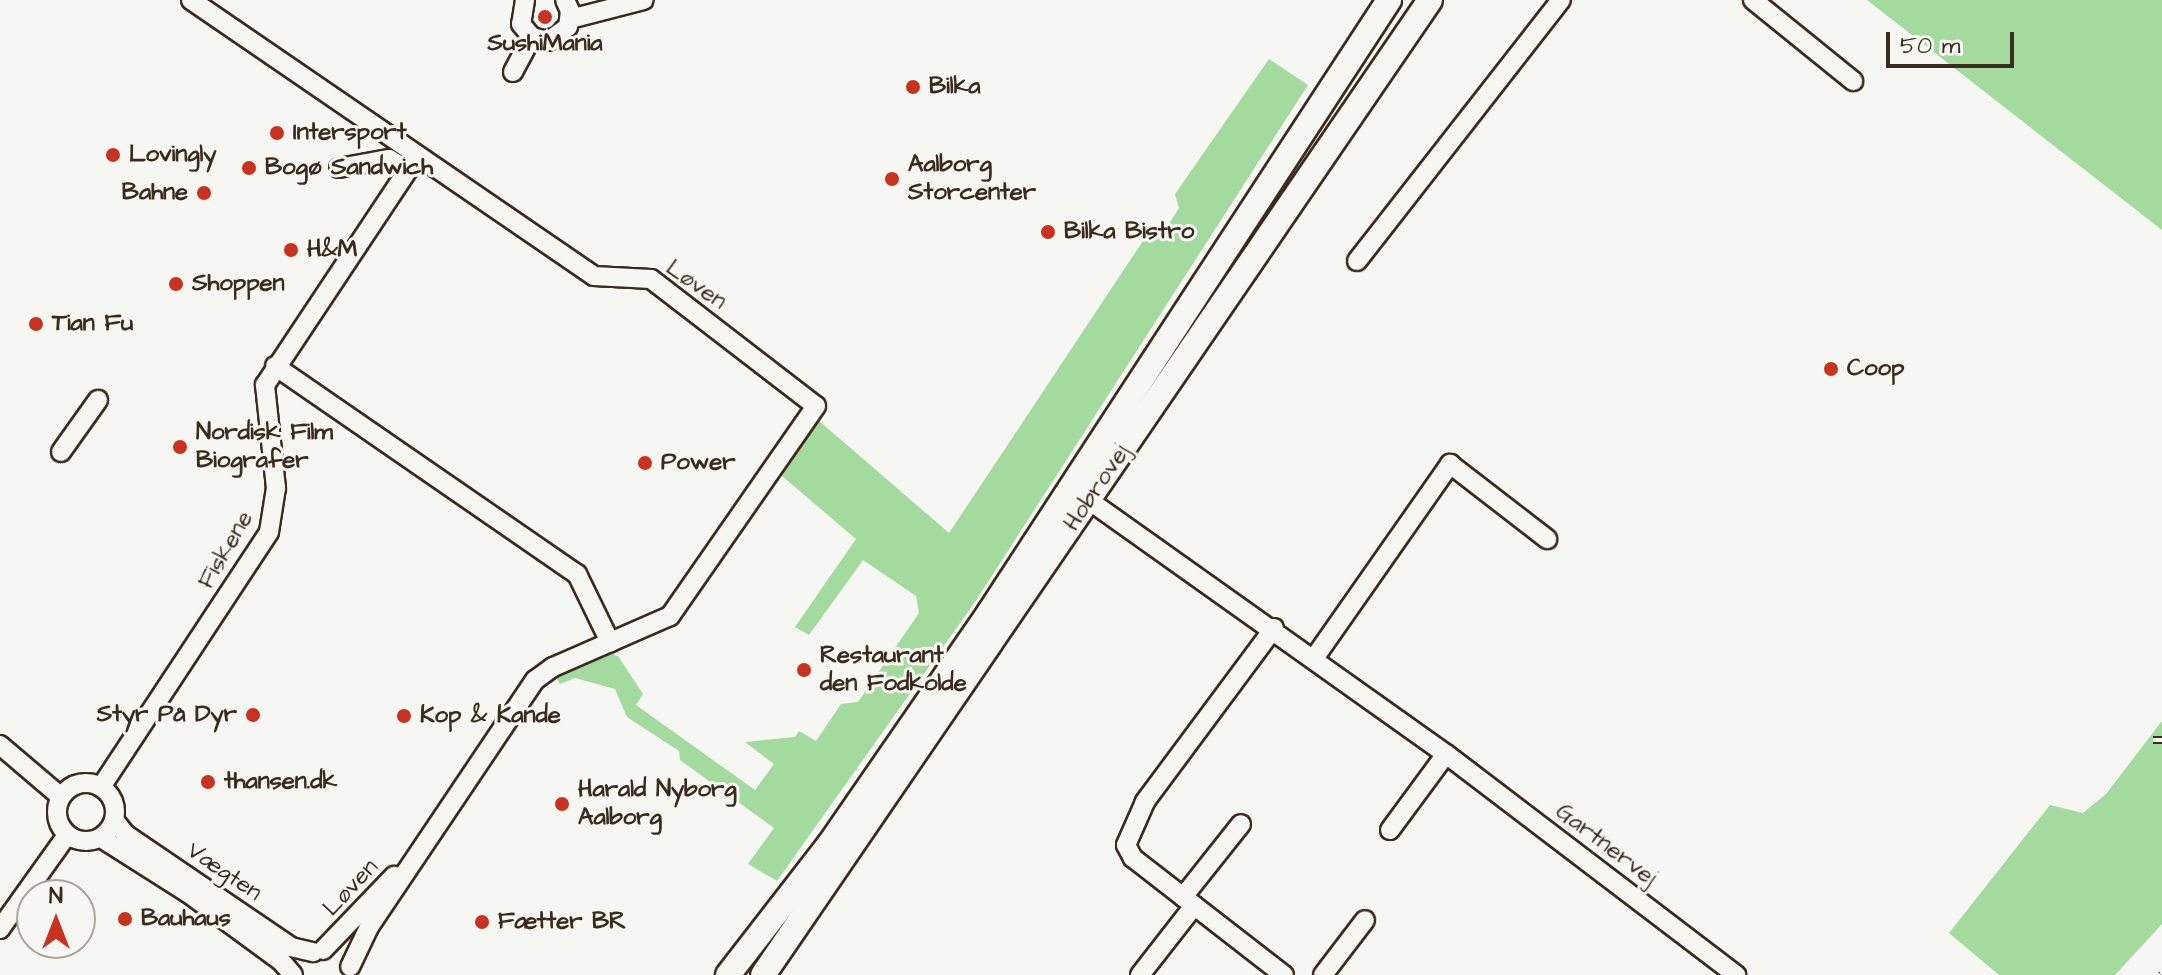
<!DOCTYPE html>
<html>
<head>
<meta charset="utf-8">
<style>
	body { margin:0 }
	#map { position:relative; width:2162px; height:975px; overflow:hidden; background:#f6f6f2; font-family:"Architects Daughter",sans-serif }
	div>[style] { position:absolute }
	.green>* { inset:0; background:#a3da9e }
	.roads { filter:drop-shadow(2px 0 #3b2a1e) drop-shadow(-2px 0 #3b2a1e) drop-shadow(0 2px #3b2a1e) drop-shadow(0 -2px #3b2a1e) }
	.minor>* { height:18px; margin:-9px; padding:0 9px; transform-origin:9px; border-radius:9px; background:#f6f6f2 }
	.minor>.ring { margin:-9px; padding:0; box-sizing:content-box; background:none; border:18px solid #f6f6f2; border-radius:50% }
	.major>* { height:24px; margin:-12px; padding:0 12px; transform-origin:12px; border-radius:12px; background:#f6f6f2 }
	.rail>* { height:8px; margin-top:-4px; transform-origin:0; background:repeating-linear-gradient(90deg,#f6f6f2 0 15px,#3b2a1e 0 30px); box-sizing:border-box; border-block:2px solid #3b2a1e }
	.dots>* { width:22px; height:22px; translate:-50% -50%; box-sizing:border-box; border:4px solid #f6f6f2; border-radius:50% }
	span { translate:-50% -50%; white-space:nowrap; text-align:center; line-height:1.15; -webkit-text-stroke:6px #f6f6f2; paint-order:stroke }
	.poi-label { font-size:24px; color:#3b2a1e; font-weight:700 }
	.left { translate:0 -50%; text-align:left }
	.right { translate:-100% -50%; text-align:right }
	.street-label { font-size:24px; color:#3b2a1e }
	.north { position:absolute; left:16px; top:879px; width:80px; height:80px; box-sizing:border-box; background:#f6f6f2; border:2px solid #aba49d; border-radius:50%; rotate:0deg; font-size:22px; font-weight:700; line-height:32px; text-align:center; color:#3b2a1e }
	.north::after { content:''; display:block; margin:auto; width:28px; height:36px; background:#c8321e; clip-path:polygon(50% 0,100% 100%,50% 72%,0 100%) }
	.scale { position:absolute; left:1886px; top:32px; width:128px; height:36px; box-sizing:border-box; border:4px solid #3b2a1e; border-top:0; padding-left:10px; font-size:24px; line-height:28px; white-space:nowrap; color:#3b2a1e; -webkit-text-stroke:6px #f6f6f2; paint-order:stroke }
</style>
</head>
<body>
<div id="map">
	<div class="green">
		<i style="clip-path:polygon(1867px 0,2162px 0,2162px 230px)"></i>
		<i style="clip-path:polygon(1269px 59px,1308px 85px,975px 602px,777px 881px,748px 864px,774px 828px,680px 760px,679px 751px,627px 717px,615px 689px,575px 678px,560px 684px,555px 675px,611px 653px,618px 656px,643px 694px,636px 705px,755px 790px,774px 764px,745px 742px,795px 737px,799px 731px,816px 741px,841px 704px,858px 702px,919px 613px,916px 596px,863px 560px,809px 635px,795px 627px,856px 539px,782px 476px,818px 420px,949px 533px,1143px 241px,1160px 238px,1179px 208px,1175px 194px)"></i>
		<i style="clip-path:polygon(2162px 721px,2162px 924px,2115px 975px,1999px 975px,1949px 933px,2050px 805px,2083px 813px,2106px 794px)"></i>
	</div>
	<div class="roads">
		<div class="minor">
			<i style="left:191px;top:0;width:488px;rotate:34.4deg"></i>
			<i style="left:594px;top:276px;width:57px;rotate:3deg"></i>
			<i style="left:651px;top:279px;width:208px;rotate:37.6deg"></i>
			<i style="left:816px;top:406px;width:256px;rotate:124.8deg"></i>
			<i style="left:670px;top:616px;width:128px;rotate:156.4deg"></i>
			<i style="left:553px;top:667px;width:22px;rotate:144deg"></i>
			<i style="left:535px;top:680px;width:298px;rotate:123.9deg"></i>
			<i style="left:369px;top:927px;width:44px;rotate:115.4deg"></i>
			<i style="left:525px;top:0;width:24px;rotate:99deg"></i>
			<i style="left:521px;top:24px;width:17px;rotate:50deg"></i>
			<i style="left:532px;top:37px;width:16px;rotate:14deg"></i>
			<i style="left:548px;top:41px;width:24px;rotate:-35deg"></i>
			<i style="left:568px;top:27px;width:16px;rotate:-83deg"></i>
			<i style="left:570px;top:11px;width:12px;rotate:-114deg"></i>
			<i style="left:1753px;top:0;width:129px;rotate:39deg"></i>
			<i style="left:570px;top:19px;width:76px;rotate:-14.4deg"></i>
			<i style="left:513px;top:72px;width:40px;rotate:-62deg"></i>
			<i style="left:339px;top:168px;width:51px;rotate:-10.2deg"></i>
			<i style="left:389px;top:159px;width:21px;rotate:31deg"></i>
			<i style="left:1357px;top:261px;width:331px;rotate:-52deg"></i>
			<i style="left:275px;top:366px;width:367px;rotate:34.6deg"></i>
			<i style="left:577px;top:574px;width:76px;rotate:64.1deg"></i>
			<i style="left:61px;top:452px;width:64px;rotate:-54.6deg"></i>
			<i style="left:1080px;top:494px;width:449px;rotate:35.4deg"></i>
			<i style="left:1446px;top:754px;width:365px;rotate:37.3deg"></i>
			<i style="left:1274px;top:628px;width:217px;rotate:126.6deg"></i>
			<i style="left:1145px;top:802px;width:47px;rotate:113.8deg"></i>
			<i style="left:1126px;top:845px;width:15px;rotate:62deg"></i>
			<i style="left:1133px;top:858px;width:191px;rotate:37.8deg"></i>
			<i style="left:1315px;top:657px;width:236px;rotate:-55deg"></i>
			<i style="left:1450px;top:464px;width:123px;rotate:37.7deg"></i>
			<i style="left:0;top:745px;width:80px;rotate:40.4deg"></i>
			<i class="ring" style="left:57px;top:783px;width:40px;height:40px"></i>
			<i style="left:101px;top:787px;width:305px;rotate:-56.6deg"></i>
			<i style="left:269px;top:532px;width:45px;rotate:-81deg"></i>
			<i style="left:276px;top:488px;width:104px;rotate:-96.1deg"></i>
			<i style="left:265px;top:385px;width:275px;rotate:-56.4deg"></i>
			<i style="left:115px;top:821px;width:16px;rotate:52deg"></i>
			<i style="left:125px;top:834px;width:201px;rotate:34.2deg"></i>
			<i style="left:291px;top:947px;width:23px;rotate:13deg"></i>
			<i style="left:1390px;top:830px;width:94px;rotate:-53.6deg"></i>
			<i style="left:101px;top:838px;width:103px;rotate:32.3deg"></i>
			<i style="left:188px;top:893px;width:115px;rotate:36.2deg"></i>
			<i style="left:281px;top:961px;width:18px;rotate:49deg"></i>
			<i style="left:1183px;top:897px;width:93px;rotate:-51.5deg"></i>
			<i style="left:0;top:929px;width:115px;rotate:-54.5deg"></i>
			<i style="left:323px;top:950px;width:103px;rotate:-46.2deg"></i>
			<i style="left:1140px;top:975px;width:88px;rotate:-52deg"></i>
			<i style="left:1323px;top:975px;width:69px;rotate:-52.6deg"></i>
		</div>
		<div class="major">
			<i style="left:728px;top:975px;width:165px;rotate:-52.2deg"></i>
			<i style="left:829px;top:845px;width:282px;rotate:-55.4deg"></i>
			<i style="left:989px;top:613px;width:732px;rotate:-56.87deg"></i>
			<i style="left:763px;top:975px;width:1181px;rotate:-55.62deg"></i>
		</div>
	</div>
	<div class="rail">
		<i style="left:2153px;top:740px;width:9px"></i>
		<i style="left:2161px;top:975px;width:1px;rotate:-45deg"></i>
	</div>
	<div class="dots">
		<i style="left:545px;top:17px;background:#c8321e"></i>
		<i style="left:913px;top:87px;background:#c8321e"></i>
		<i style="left:277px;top:133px;background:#c8321e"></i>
		<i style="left:113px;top:155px;background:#c8321e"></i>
		<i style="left:249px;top:168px;background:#c8321e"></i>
		<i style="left:892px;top:179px;background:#c8321e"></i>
		<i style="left:204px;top:193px;background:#c8321e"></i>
		<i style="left:1048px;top:232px;background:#c8321e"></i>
		<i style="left:291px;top:250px;background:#c8321e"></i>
		<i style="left:176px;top:284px;background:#c8321e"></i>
		<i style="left:36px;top:324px;background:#c8321e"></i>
		<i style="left:1831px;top:369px;background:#c8321e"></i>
		<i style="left:180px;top:447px;background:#c8321e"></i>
		<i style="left:645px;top:463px;background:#c8321e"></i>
		<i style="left:804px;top:670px;background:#c8321e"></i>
		<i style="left:253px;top:715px;background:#c8321e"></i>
		<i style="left:404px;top:716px;background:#c8321e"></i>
		<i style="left:208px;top:782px;background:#c8321e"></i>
		<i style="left:562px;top:804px;background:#c8321e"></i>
		<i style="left:125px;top:919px;background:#c8321e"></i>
		<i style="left:482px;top:922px;background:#c8321e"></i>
	</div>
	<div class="poi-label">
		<span style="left:545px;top:44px">SushiMania</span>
		<span class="left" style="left:929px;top:87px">Bilka</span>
		<span class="left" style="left:293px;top:133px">Intersport</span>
		<span class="left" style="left:129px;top:155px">Lovingly</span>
		<span class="left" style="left:908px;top:179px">Aalborg<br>Storcenter</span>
		<span class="left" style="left:265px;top:168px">Bogø Sandwich</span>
		<span class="right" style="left:188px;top:193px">Bahne</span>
		<span class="left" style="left:1064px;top:232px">Bilka Bistro</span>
		<span class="left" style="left:307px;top:250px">H&amp;M</span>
		<span class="left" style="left:192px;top:284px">Shoppen</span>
		<span class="left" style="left:52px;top:324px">Tian Fu</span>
		<span class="left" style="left:1847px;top:369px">Coop</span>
		<span class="left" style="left:196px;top:447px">Nordisk Film<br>Biografer</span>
		<span class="left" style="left:661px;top:463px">Power</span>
		<span class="left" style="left:820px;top:670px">Restaurant<br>den Fodkolde</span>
		<span class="right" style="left:237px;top:715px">Styr På Dyr</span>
		<span class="left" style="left:420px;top:716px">Kop &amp; Kande</span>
		<span class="left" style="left:224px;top:782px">thansen.dk</span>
		<span class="left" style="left:578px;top:804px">Harald Nyborg<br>Aalborg</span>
		<span class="left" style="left:141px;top:919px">Bauhaus</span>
		<span class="left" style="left:498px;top:922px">Fætter BR</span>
	</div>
	<div class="street-label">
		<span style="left:696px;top:285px;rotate:35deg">Løven</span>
		<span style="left:1097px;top:488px;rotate:-56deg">Hobrovej</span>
		<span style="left:226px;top:550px;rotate:-60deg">Fiskene</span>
		<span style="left:1606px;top:845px;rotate:37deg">Gartnervej</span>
		<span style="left:224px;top:872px;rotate:34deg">Vægten</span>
		<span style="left:351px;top:888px;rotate:-47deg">Løven</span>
	</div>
	<div class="north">N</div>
	<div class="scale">50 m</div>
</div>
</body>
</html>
